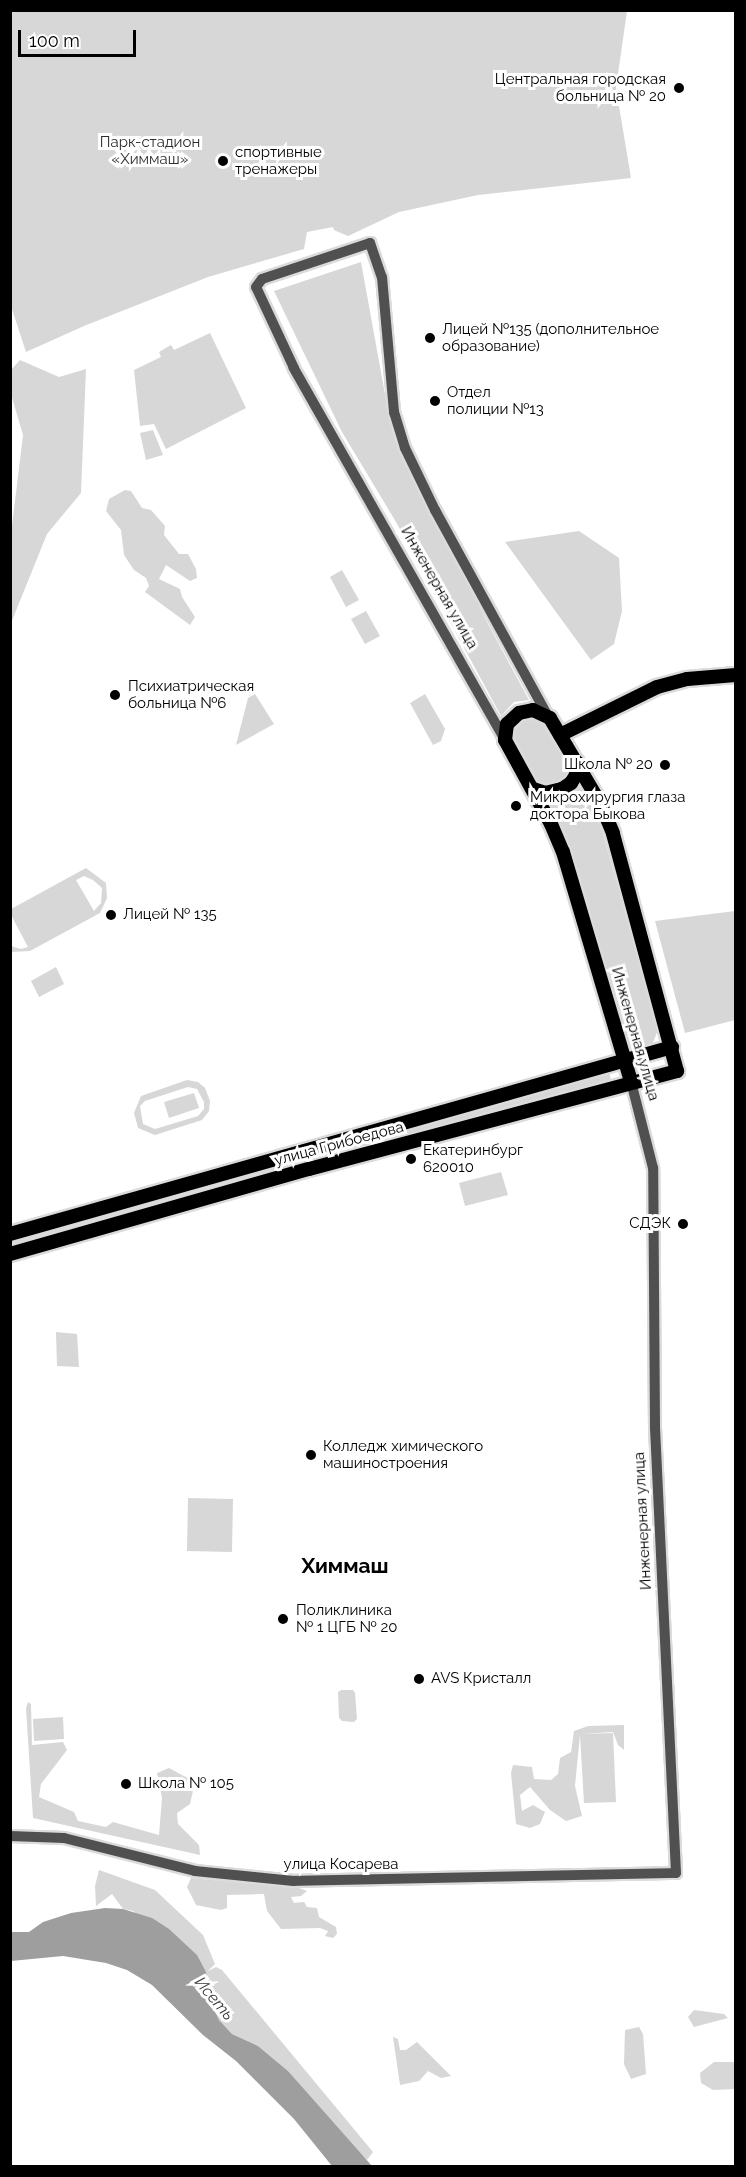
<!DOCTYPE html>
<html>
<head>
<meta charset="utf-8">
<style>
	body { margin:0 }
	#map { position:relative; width:746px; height:2177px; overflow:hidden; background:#fff; font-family:Raleway,sans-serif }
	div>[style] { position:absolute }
	.green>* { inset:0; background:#d7d7d7 }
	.water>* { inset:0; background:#9e9e9e }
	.roads { filter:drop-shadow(2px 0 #dbdbdb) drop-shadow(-2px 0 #dbdbdb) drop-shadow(0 2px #dbdbdb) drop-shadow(0 -2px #dbdbdb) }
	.minor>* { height:10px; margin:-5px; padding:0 5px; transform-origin:5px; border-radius:5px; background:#505050 }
	.major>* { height:14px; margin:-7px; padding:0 7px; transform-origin:7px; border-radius:7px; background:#000 }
	.dots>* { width:16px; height:16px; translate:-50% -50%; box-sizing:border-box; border:3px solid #fff; border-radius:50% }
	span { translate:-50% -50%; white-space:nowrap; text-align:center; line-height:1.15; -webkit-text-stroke:6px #fff; paint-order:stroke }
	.poi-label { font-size:15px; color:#000 }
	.right { translate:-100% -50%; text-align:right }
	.left { translate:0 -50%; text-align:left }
	.park-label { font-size:15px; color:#2e2e2e }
	.street-label { font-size:15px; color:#000 }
	.water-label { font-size:16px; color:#3f3f3f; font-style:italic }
	.district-label { font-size:21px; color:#000; font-weight:700 }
	.frame { position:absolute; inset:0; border:12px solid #000; pointer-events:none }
	.scale { position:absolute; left:18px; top:30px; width:118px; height:27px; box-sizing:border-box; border:3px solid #000; border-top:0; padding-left:8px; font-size:18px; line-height:21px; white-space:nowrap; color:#000; -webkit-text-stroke:4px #fff; paint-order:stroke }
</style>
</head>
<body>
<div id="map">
	<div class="green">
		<i style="clip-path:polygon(10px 11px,627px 11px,616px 88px,631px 178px,478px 195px,399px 212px,348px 236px,334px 230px,333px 227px,307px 232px,304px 249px,208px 277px,84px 326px,26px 352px,10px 303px)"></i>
		<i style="clip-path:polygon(361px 262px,390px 422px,486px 620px,529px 700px,514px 702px,501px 716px,396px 522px,342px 432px,274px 291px)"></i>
		<i style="clip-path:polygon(210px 333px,246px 408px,166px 449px,154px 424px,140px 426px,134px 370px,161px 357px,159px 352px,171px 345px,174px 350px)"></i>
		<i style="clip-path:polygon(20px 360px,59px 377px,86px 369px,81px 493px,47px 534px,11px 623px,11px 534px,23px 435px,11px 394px,10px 371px)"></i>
		<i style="clip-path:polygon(153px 430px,163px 455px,146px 460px,140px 433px)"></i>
		<i style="clip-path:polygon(125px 490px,131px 491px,142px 508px,151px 510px,165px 526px,164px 535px,179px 554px,188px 554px,196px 569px,197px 578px,190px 581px,166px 565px,159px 579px,180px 589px,182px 597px,195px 617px,190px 625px,145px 592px,149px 586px,146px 578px,134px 570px,124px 555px,121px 530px,106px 511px,109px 499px)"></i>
		<i style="clip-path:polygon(579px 531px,619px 558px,622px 611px,614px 644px,591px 660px,505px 542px)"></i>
		<i style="clip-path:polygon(342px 570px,359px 600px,346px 607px,330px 577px)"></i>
		<i style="clip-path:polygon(366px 611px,380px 636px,365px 644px,351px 619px)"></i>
		<i style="clip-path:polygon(255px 694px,274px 724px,236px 745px,248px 698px)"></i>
		<i style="clip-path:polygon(425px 694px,445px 729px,441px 741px,433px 745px,410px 703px)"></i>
		<i style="clip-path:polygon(530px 716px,540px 718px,568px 765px,564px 782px,552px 789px,536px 784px,508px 737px,509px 729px,520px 718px)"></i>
		<i style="clip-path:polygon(576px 782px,592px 806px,603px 834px,658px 1030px,651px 1047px,636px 1051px,623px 1043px,558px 825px,545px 799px)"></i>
		<i style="clip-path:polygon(evenodd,86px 868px,106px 883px,107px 898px,100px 913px,30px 951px,11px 952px,11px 946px,21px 949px,28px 947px,11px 915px,11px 909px,86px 868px,84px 876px,93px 880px,102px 888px,101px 903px,94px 911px,76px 880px,84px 876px)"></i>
		<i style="clip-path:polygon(735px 911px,735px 1020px,685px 1033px,655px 921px)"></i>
		<i style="clip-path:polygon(56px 967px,64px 984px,39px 997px,31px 981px)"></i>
		<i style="clip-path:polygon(609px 1072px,612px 1084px,315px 1164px,311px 1152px)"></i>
		<i style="clip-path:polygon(evenodd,187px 1080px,198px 1082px,205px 1088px,210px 1101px,209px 1111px,202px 1120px,155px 1135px,138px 1128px,134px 1113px,141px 1096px,187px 1080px,188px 1087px,197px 1089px,204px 1102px,204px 1109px,198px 1116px,155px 1129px,143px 1124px,140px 1106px,145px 1101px,188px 1087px)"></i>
		<i style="clip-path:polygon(194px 1093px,199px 1108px,169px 1118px,164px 1102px)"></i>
		<i style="clip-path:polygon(292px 1157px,296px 1170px,11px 1252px,11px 1239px)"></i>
		<i style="clip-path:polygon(501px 1172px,508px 1195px,465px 1206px,459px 1183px)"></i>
		<i style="clip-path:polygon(56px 1332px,77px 1334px,79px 1367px,57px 1366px)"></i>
		<i style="clip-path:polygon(188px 1498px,233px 1499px,232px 1552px,187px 1551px)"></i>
		<i style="clip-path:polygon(341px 1690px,353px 1690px,355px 1693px,357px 1719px,354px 1722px,342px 1721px,339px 1718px,338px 1692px)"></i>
		<i style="clip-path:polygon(28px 1702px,31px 1704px,32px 1745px,63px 1742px,67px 1750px,41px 1784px,39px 1797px,74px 1812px,78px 1821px,106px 1827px,113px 1822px,159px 1835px,162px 1798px,157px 1773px,169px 1768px,195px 1782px,190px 1804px,177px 1813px,178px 1824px,199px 1845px,200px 1855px,33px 1818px,26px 1708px)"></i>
		<i style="clip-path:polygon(63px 1717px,64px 1739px,34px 1741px,33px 1719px)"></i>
		<i style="clip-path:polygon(624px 1725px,624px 1750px,618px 1745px,613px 1732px,581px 1734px,613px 1733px,616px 1802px,584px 1803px,580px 1735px,575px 1786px,582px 1816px,566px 1821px,550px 1810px,530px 1787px,520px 1795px,522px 1811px,533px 1805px,545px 1812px,540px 1824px,530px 1828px,516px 1824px,511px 1773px,513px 1765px,532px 1767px,534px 1779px,551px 1780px,558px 1774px,560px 1758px,571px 1752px,574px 1731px,588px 1726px)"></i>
		<i style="clip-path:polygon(99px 1870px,155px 1890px,203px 1935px,215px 1964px,208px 1971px,216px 1967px,222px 1970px,373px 2152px,367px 2160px,342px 2135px,288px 2071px,258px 2046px,232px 2034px,219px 2020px,212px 2004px,206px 1972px,133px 1911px,123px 1909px,112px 1894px,96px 1906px,95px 1886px)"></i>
		<i style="clip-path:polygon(191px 1878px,299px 1888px,307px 1891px,301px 1896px,291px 1897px,294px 1903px,304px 1902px,307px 1907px,317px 1908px,319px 1917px,336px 1927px,337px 1934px,333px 1938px,325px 1936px,328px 1931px,320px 1928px,281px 1929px,267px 1911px,264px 1894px,227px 1895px,227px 1908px,221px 1910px,196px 1905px,187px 1887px)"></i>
		<i style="clip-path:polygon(694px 2010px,724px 2014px,728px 2018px,694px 2027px,688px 2017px)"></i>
		<i style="clip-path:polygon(639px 2027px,643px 2034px,646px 2074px,631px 2079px,624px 2064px,625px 2030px)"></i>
		<i style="clip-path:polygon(393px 2037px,398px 2039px,400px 2050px,406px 2050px,417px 2042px,451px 2076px,441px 2078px,428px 2071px,419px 2081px,400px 2085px)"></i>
		<i style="clip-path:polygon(714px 2062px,735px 2062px,735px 2089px,713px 2090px,701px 2083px,700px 2073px)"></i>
	</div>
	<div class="water">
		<i style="clip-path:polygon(105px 1908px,123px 1909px,152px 1918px,169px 1929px,197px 1955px,206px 1972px,212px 2004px,219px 2020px,232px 2034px,258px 2046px,288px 2071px,372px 2166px,332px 2166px,294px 2119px,236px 2061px,203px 2035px,152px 1985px,127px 1970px,106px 1963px,63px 1956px,11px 1961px,11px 1932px,29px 1932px,43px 1922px,71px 1913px)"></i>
	</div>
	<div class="roads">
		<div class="minor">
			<i style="left:505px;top:740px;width:428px;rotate:-119.6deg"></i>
			<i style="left:294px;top:368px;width:89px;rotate:-115.1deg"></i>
			<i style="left:256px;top:287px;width:10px;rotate:-53deg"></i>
			<i style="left:262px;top:279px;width:114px;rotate:-18.4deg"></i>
			<i style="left:370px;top:243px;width:36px;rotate:71deg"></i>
			<i style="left:382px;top:277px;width:136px;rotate:84.9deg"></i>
			<i style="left:394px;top:412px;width:38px;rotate:73deg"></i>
			<i style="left:405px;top:448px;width:69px;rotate:64.2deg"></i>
			<i style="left:435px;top:510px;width:237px;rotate:61.3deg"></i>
			<i style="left:10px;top:1836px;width:54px;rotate:2.1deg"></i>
			<i style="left:64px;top:1838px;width:135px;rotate:14.1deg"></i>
			<i style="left:195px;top:1871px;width:99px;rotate:5.8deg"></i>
			<i style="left:293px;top:1881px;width:383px;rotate:-1.2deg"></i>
			<i style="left:676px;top:1873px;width:447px;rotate:-92.7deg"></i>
			<i style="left:655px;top:1426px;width:258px;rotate:-90.4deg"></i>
			<i style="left:653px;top:1168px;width:89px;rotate:-104.3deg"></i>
		</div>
		<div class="major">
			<i style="left:560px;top:735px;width:108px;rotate:-26.3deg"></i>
			<i style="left:657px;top:687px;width:31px;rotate:-15deg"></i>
			<i style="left:687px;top:679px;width:49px;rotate:-4.7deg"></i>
			<i style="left:533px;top:789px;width:13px;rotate:18deg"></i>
			<i style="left:545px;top:793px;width:17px;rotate:-13deg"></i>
			<i style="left:562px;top:789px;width:11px;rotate:-34deg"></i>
			<i style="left:571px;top:783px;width:9px;rotate:-58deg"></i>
			<i style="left:576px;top:775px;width:13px;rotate:-86deg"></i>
			<i style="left:10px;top:1234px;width:688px;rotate:-15.77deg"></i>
			<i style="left:10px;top:1254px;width:311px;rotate:-15.9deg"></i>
			<i style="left:309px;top:1169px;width:381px;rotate:-14.9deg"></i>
			<i style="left:677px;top:1071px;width:246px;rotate:-105.1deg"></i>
			<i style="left:613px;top:833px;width:33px;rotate:-113deg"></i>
			<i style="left:600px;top:803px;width:99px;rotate:-120.5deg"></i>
			<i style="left:550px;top:718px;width:19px;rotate:-155deg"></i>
			<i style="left:533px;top:710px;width:14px;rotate:168deg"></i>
			<i style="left:519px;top:713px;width:16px;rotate:137deg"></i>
			<i style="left:507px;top:724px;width:16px;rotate:97deg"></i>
			<i style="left:505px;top:740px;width:96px;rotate:61.3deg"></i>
			<i style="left:551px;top:824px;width:30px;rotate:67deg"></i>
			<i style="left:563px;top:852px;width:240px;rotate:73.5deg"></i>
		</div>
	</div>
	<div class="dots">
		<i style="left:679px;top:88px;background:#000"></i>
		<i style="left:223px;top:161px;background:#000"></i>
		<i style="left:430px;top:338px;background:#000"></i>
		<i style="left:435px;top:401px;background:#000"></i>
		<i style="left:115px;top:695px;background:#000"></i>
		<i style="left:665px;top:765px;background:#000"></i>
		<i style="left:516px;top:806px;background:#000"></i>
		<i style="left:111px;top:915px;background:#000"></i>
		<i style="left:411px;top:1159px;background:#000"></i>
		<i style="left:683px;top:1224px;background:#000"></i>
		<i style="left:311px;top:1455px;background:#000"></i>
		<i style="left:283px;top:1619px;background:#000"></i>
		<i style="left:419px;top:1679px;background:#000"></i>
		<i style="left:126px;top:1784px;background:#000"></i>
	</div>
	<div class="poi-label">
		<span class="right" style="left:666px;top:88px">Центральная городская<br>больница № 20</span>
		<span class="left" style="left:235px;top:161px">спортивные<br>тренажеры</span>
		<span class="left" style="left:442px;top:338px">Лицей №135 (дополнительное<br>образование)</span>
		<span class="left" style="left:447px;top:401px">Отдел<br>полиции №13</span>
		<span class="left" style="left:128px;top:695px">Психиатрическая<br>больница №6</span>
		<span class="right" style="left:653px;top:765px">Школа № 20</span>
		<span class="left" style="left:530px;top:806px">Микрохирургия глаза<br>доктора Быкова</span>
		<span class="left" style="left:123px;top:915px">Лицей № 135</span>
		<span class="left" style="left:423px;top:1159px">Екатеринбург<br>620010</span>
		<span class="right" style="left:671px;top:1224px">СДЭК</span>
		<span class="left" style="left:323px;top:1455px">Колледж химического<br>машиностроения</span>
		<span class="left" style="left:296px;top:1619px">Поликлиника<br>№ 1 ЦГБ № 20</span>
		<span class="left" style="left:431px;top:1679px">AVS Кристалл</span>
		<span class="left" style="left:138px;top:1784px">Школа № 105</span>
	</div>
	<div class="park-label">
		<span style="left:150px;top:151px">Парк-стадион<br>«Химмаш»</span>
	</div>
	<div class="street-label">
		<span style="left:439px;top:588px;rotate:60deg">Инженерная улица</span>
		<span style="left:635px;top:1034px;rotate:74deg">Инженерная улица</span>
		<span style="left:339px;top:1144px;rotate:-15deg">улица Грибоедова</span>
		<span style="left:643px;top:1521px;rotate:-93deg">Инженерная улица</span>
		<span style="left:341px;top:1865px">улица Косарева</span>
	</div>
	<div class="water-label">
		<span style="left:214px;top:1999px;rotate:50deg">Исеть</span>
	</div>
	<div class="district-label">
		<span style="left:345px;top:1566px">Химмаш</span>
	</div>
	<div class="frame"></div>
	<div class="scale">100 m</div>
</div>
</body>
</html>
